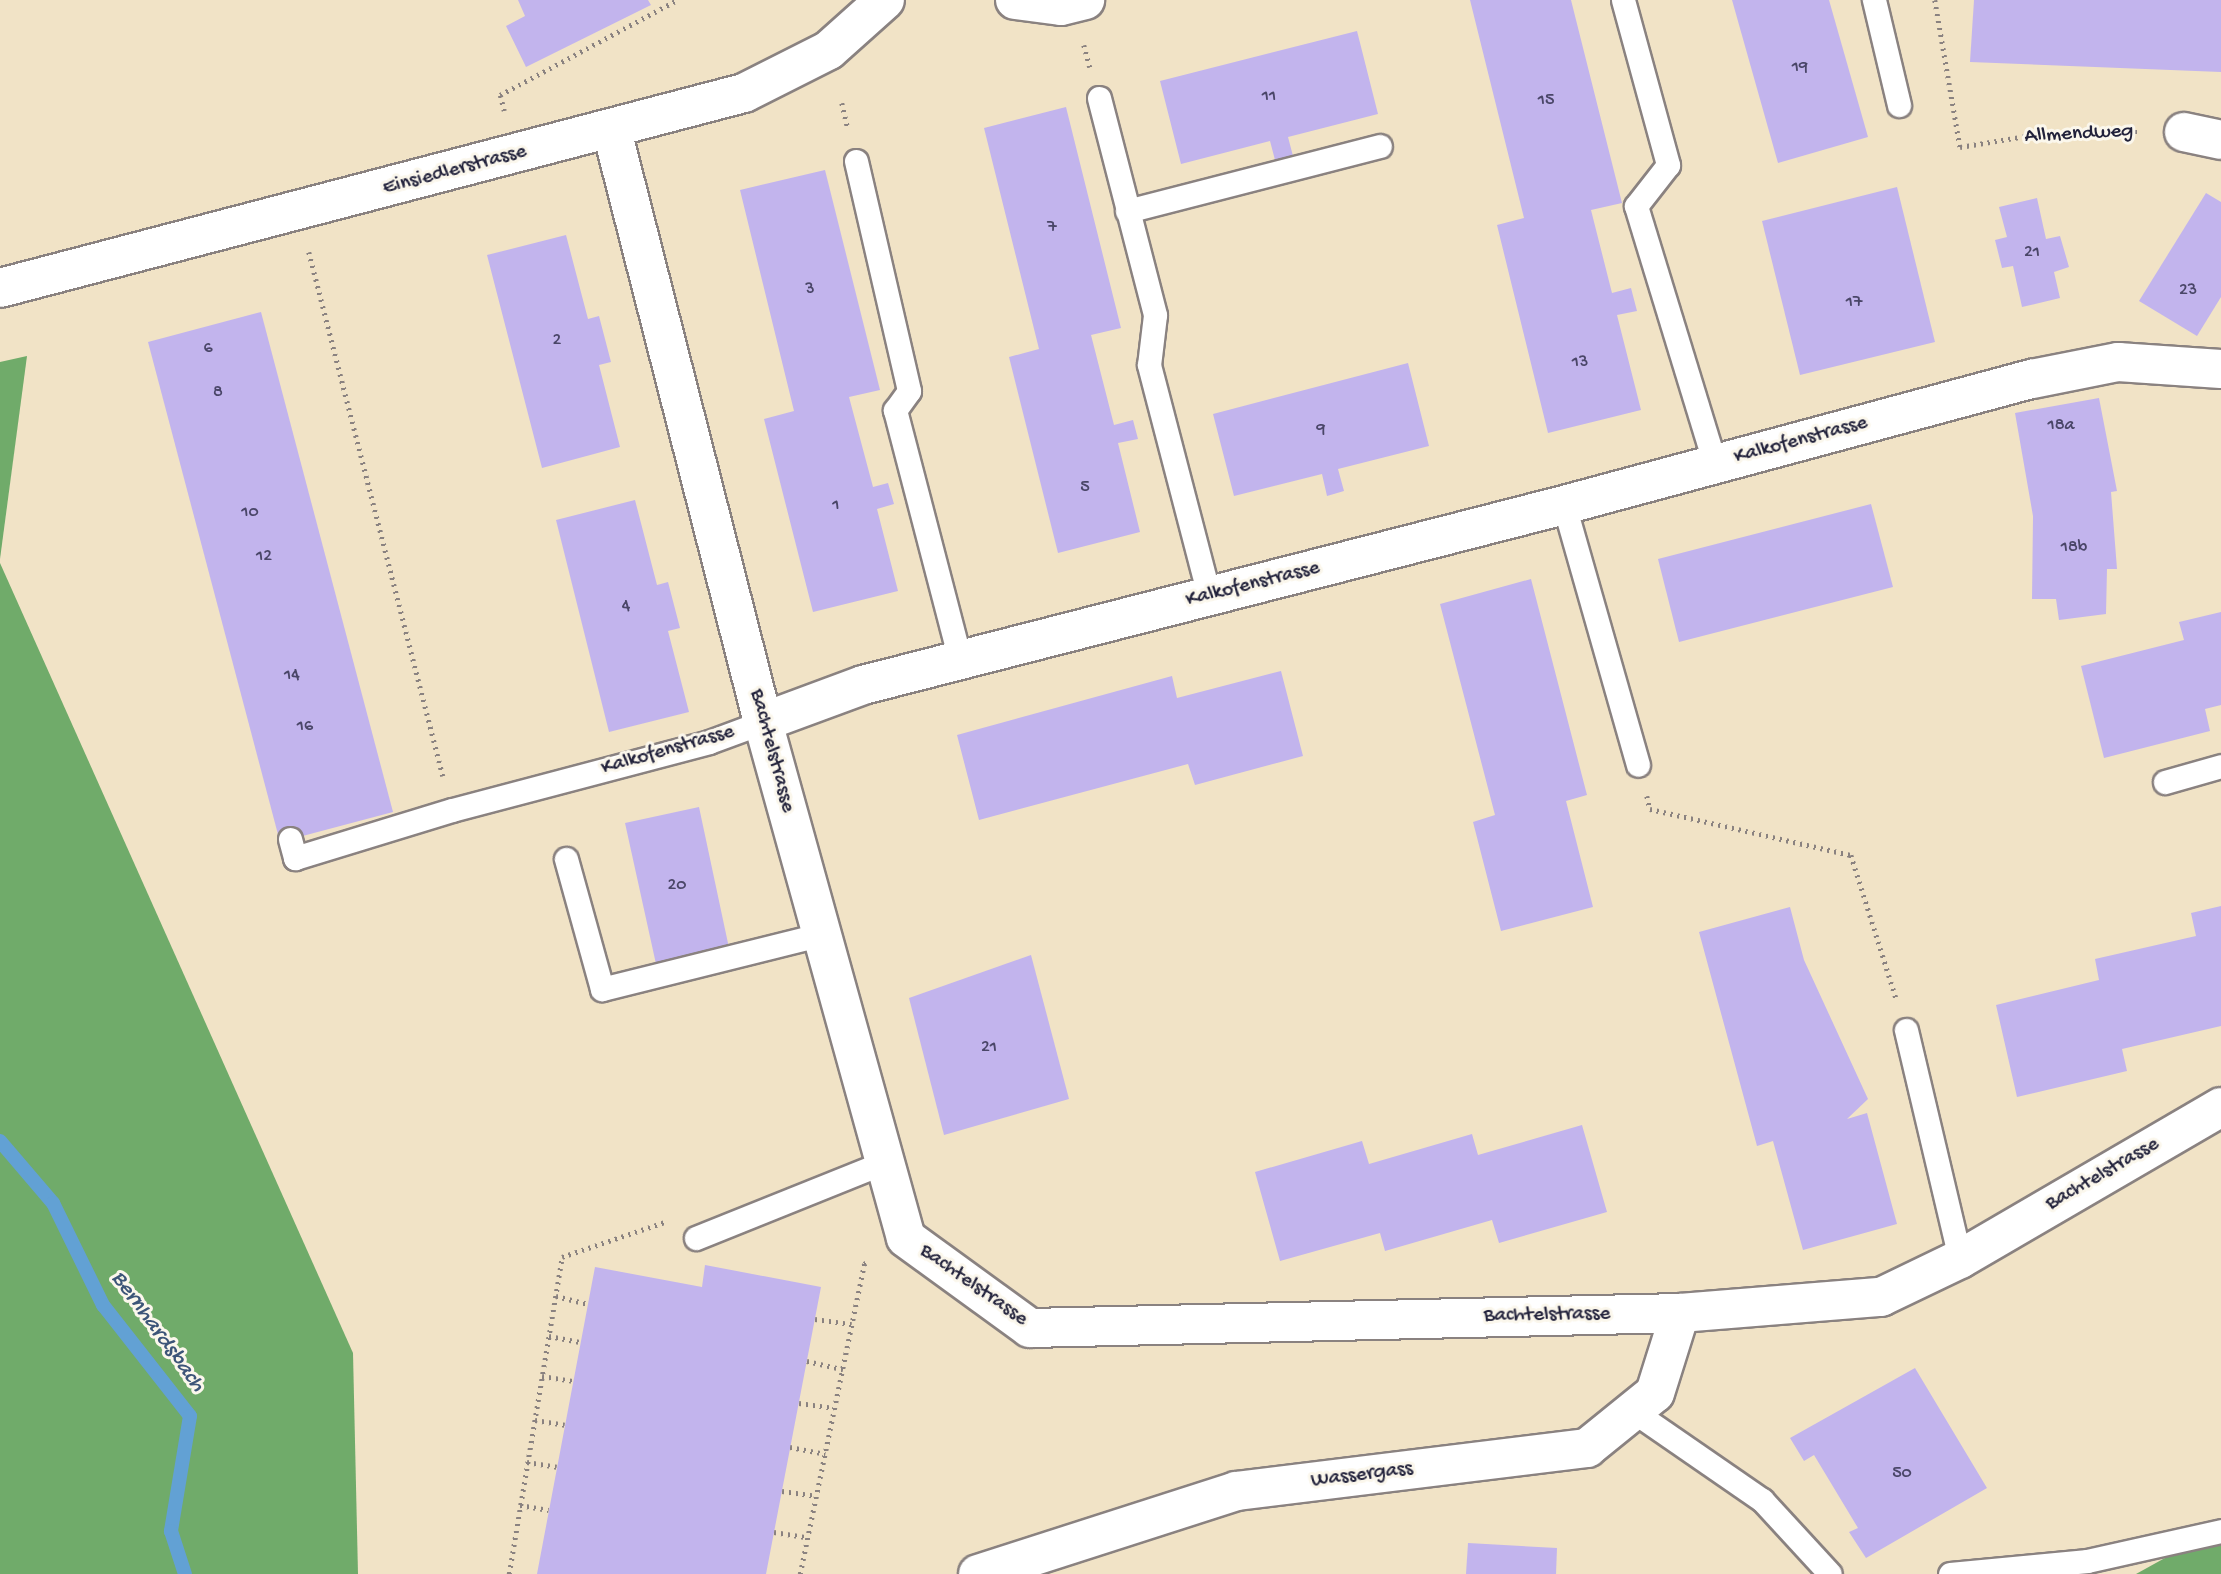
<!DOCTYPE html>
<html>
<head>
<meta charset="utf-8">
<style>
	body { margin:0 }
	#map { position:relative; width:2221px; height:1574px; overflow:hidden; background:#f1e3c6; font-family:"Gochi Hand",sans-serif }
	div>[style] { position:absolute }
	.forest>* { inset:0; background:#70ab6a }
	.stream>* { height:14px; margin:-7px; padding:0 7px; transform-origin:7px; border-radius:7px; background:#62a1d4 }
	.building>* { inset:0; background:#c2b4ed }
	.path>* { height:4.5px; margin-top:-2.25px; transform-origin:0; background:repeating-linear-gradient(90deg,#8a8280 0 2px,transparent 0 7px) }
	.roads { filter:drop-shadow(2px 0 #8a8280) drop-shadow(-2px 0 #8a8280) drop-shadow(0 2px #8a8280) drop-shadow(0 -2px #8a8280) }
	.service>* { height:23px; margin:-11.5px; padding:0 11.5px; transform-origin:11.5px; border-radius:11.5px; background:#fff }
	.minor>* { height:38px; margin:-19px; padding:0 19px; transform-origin:19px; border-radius:19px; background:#fff }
	.tertiary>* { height:38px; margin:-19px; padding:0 19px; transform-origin:19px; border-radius:19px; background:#fff }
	span { translate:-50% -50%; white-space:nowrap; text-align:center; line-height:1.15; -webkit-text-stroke:6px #fbf7ec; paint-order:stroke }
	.number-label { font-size:18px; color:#4a4668 }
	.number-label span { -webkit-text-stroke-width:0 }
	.street-label { font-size:21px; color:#22223b }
	.water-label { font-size:23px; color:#3c5578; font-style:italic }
</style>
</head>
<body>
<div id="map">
	<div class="forest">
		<i style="clip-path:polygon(27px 356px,0 559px,0 362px)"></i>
		<i style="clip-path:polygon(0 563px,353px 1353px,358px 1574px,0 1574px)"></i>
		<i style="clip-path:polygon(2221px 1527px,2221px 1574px,2136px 1574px)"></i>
	</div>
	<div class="stream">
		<i style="left:0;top:1141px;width:82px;rotate:49.5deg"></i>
		<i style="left:53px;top:1203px;width:114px;rotate:63.9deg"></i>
		<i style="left:103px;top:1305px;width:141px;rotate:51.9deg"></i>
		<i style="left:190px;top:1416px;width:117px;rotate:99.4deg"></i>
		<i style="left:171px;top:1531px;width:45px;rotate:72deg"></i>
	</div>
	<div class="building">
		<i style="clip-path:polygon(518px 0,648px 0,651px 5px,526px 67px,506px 26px,525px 16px)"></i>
		<i style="clip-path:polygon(1470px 0,1571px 0,1622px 203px,1591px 210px,1612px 293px,1631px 288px,1637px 311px,1617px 315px,1641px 410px,1548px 433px,1497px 225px,1524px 218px)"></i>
		<i style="clip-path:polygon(1732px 0,1829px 0,1868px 137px,1778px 163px)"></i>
		<i style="clip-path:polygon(1974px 0,2221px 0,2221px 72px,1970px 62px)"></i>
		<i style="clip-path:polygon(1357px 31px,1378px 114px,1288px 137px,1293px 156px,1275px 160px,1270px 141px,1181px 164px,1160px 81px)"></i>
		<i style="clip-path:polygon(1066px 107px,1121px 328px,1091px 335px,1114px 425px,1133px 420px,1138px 439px,1118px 443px,1140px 532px,1058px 553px,1009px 357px,1039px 349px,984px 128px)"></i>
		<i style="clip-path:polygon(825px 170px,880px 390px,849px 397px,873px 487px,888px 483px,894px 504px,877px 509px,898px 591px,813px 612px,764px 419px,794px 411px,740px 190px)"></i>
		<i style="clip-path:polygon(1897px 187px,1935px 342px,1800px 375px,1762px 221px)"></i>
		<i style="clip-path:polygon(2206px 193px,2221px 202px,2221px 297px,2197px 336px,2139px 301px)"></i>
		<i style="clip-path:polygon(2037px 198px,2046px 239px,2060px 236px,2069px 267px,2054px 272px,2060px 298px,2022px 307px,2013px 266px,2002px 268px,1995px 240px,2007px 237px,1999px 207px)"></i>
		<i style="clip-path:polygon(566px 235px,588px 319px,599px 316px,611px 362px,599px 365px,620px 447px,542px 468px,487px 255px)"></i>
		<i style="clip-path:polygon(261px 312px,393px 812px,280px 842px,148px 342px)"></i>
		<i style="clip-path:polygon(1408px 363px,1429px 446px,1338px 469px,1344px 491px,1327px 496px,1322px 474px,1234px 496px,1213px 414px)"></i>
		<i style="clip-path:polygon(2099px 398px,2117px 491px,2111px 492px,2117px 569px,2107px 569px,2106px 614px,2059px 620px,2056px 599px,2032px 599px,2033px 516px,2015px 413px)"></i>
		<i style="clip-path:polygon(635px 500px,657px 585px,668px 582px,680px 628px,668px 631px,689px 712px,609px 732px,556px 520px)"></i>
		<i style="clip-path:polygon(1871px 504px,1893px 587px,1679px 642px,1658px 559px)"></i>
		<i style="clip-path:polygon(1531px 579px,1587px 795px,1566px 801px,1593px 907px,1501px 931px,1473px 822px,1495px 815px,1440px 604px)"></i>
		<i style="clip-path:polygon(2221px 612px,2221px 705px,2205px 709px,2210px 731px,2104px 758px,2081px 666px,2184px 640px,2179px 622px)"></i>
		<i style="clip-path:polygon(1281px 671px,1303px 756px,1195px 785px,1188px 764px,979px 820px,957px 735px,1172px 676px,1177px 698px)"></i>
		<i style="clip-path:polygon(699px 807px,729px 948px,656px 964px,625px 823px)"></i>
		<i style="clip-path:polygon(2221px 906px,2221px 1026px,2122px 1049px,2127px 1071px,2017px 1097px,1996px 1005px,2099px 980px,2095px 959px,2196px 936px,2191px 913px)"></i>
		<i style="clip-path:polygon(1790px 907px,1804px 960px,1868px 1099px,1847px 1119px,1867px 1113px,1897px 1224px,1803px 1250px,1773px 1141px,1757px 1146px,1699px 932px)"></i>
		<i style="clip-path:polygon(1031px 955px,1069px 1099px,944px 1135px,909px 998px)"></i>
		<i style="clip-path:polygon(1582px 1125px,1607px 1212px,1499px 1243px,1492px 1220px,1385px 1251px,1380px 1233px,1280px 1261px,1255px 1172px,1362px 1141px,1369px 1164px,1472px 1134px,1478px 1155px)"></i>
		<i style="clip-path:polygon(705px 1265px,821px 1287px,766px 1574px,537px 1574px,595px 1267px,702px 1287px)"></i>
		<i style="clip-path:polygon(1915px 1368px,1987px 1488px,1866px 1558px,1849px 1532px,1858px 1528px,1814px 1455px,1804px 1461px,1790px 1438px)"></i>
		<i style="clip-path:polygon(1468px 1543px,1557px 1548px,1556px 1574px,1466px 1574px)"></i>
	</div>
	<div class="path">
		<i style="left:1935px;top:0;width:149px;rotate:80.3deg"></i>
		<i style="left:1960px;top:147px;width:92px;rotate:-9.4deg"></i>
		<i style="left:2051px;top:132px;width:90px"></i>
		<i style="left:1084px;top:45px;width:23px;rotate:75deg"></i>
		<i style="left:842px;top:103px;width:27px;rotate:77deg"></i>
		<i style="left:504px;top:111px;width:16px;rotate:-104deg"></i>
		<i style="left:500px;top:95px;width:201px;rotate:-28.2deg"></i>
		<i style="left:309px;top:252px;width:541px;rotate:75.66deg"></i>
		<i style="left:1647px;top:796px;width:13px;rotate:77deg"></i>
		<i style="left:1650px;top:809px;width:206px;rotate:12.9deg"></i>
		<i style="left:1851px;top:855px;width:150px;rotate:72.5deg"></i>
		<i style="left:556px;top:1296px;width:33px;rotate:14deg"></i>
		<i style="left:815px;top:1319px;width:37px;rotate:8deg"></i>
		<i style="left:549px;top:1336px;width:33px;rotate:11deg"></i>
		<i style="left:807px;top:1361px;width:37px;rotate:13deg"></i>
		<i style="left:542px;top:1376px;width:31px;rotate:9deg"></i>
		<i style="left:799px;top:1403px;width:35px;rotate:8deg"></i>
		<i style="left:535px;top:1420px;width:30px;rotate:9deg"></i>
		<i style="left:790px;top:1447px;width:36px;rotate:11deg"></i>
		<i style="left:527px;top:1462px;width:30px;rotate:9deg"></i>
		<i style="left:782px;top:1491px;width:34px;rotate:8deg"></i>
		<i style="left:520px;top:1505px;width:29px;rotate:10deg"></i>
		<i style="left:774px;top:1532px;width:33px;rotate:9deg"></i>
		<i style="left:509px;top:1574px;width:321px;rotate:-80.5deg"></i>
		<i style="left:562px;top:1257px;width:109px;rotate:-18.8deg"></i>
		<i style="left:800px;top:1574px;width:317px;rotate:-78.3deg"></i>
		<i style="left:864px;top:1264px;width:6px;rotate:-31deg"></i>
	</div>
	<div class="roads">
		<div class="service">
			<i style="left:1623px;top:0;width:171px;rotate:74.7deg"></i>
			<i style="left:1668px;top:165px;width:52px;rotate:128deg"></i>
			<i style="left:1636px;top:206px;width:270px;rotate:73deg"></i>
			<i style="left:1874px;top:0;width:108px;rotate:76.6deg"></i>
			<i style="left:1099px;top:98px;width:224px;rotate:75.5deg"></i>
			<i style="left:1155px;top:315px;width:50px;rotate:96.8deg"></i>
			<i style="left:1149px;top:365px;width:239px;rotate:75.4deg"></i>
			<i style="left:856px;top:161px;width:236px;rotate:77deg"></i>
			<i style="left:909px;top:391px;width:24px;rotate:126deg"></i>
			<i style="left:895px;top:410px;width:258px;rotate:75.4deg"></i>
			<i style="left:1127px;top:211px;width:261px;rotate:-14.4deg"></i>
			<i style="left:1564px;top:505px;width:270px;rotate:74.1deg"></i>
			<i style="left:2165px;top:782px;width:58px;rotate:-15.9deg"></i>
			<i style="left:290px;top:839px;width:20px;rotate:75deg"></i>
			<i style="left:295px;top:858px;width:164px;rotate:-17deg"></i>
			<i style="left:452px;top:810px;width:266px;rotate:-14.8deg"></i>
			<i style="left:709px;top:742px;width:58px;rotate:-20.3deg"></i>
			<i style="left:566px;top:859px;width:135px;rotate:74.5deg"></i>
			<i style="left:602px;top:989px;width:227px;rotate:-14deg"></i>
			<i style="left:1906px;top:1030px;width:235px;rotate:76.7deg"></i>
			<i style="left:696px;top:1238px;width:204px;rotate:-21.9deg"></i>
			<i style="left:1633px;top:1411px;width:157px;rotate:34.6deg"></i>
			<i style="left:1762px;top:1500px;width:100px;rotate:47.4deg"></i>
			<i style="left:1950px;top:1574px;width:138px;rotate:-5.4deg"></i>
			<i style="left:2087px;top:1561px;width:137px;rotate:-12.6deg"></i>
		</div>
		<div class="minor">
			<i style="left:1015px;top:0;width:46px;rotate:7.4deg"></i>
			<i style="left:1061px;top:6px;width:25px;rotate:-14deg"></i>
			<i style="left:612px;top:131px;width:610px;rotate:75.67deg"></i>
			<i style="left:763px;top:722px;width:535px;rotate:74.51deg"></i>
			<i style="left:906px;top:1238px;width:153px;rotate:36deg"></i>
			<i style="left:1030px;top:1328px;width:650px;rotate:-1.32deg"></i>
			<i style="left:1680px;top:1313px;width:202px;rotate:-4.6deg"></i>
			<i style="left:1881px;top:1297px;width:88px;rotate:-25.7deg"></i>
			<i style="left:1960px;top:1259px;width:302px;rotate:-30.2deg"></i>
			<i style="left:2184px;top:132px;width:38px;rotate:12deg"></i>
			<i style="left:763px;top:722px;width:107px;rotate:-20.3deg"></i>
			<i style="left:863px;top:685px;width:724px;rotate:-14.4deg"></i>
			<i style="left:1564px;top:505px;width:485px;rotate:-15.1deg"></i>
			<i style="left:2032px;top:379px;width:88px;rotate:-11.2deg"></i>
			<i style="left:2118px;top:362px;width:103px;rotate:3.9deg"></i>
			<i style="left:978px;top:1574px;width:271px;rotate:-17.8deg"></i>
			<i style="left:1236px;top:1491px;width:354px;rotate:-7deg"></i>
			<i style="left:1587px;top:1448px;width:87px;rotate:-39deg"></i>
			<i style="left:1655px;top:1393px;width:84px;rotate:-72.6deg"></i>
		</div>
		<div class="tertiary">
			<i style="left:0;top:288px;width:769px;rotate:-14.69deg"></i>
			<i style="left:744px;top:93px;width:95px;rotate:-26.8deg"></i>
			<i style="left:829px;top:50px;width:75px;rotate:-41.8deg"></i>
		</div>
	</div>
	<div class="number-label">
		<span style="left:1800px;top:68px">19</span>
		<span style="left:1269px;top:97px">11</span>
		<span style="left:1546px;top:101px">15</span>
		<span style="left:1052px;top:228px">7</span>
		<span style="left:2032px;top:253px">21</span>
		<span style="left:810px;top:290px">3</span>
		<span style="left:2188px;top:291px">23</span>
		<span style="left:1854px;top:303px">17</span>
		<span style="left:557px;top:341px">2</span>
		<span style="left:208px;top:349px">6</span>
		<span style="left:1580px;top:363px">13</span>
		<span style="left:218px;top:393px">8</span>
		<span style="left:2061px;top:426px">18a</span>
		<span style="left:1321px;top:430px">9</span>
		<span style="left:1085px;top:488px">5</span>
		<span style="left:836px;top:506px">1</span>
		<span style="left:250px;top:513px">10</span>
		<span style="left:2074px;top:548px">18b</span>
		<span style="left:264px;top:557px">12</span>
		<span style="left:626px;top:607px">4</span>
		<span style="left:292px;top:676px">14</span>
		<span style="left:305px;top:727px">16</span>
		<span style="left:677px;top:886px">20</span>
		<span style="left:989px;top:1048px">21</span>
		<span style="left:1902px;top:1474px">50</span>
	</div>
	<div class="street-label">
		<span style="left:2079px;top:135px;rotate:-3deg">Allmendweg</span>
		<span style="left:455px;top:171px;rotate:-15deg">Einsiedlerstrasse</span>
		<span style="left:1801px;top:441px;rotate:-15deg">Kalkofenstrasse</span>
		<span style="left:1253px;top:585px;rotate:-14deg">Kalkofenstrasse</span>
		<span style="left:668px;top:751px;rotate:-16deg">Kalkofenstrasse</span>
		<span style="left:771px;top:751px;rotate:75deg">Bachtelstrasse</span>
		<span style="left:2103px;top:1175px;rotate:-30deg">Bachtelstrasse</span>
		<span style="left:973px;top:1286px;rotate:35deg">Bachtelstrasse</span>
		<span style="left:1547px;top:1316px;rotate:-1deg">Bachtelstrasse</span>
		<span style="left:1362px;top:1476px;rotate:-7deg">Wassergass</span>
	</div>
	<div class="water-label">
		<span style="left:157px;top:1332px;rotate:54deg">Bernhardsbach</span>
	</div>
</div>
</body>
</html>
